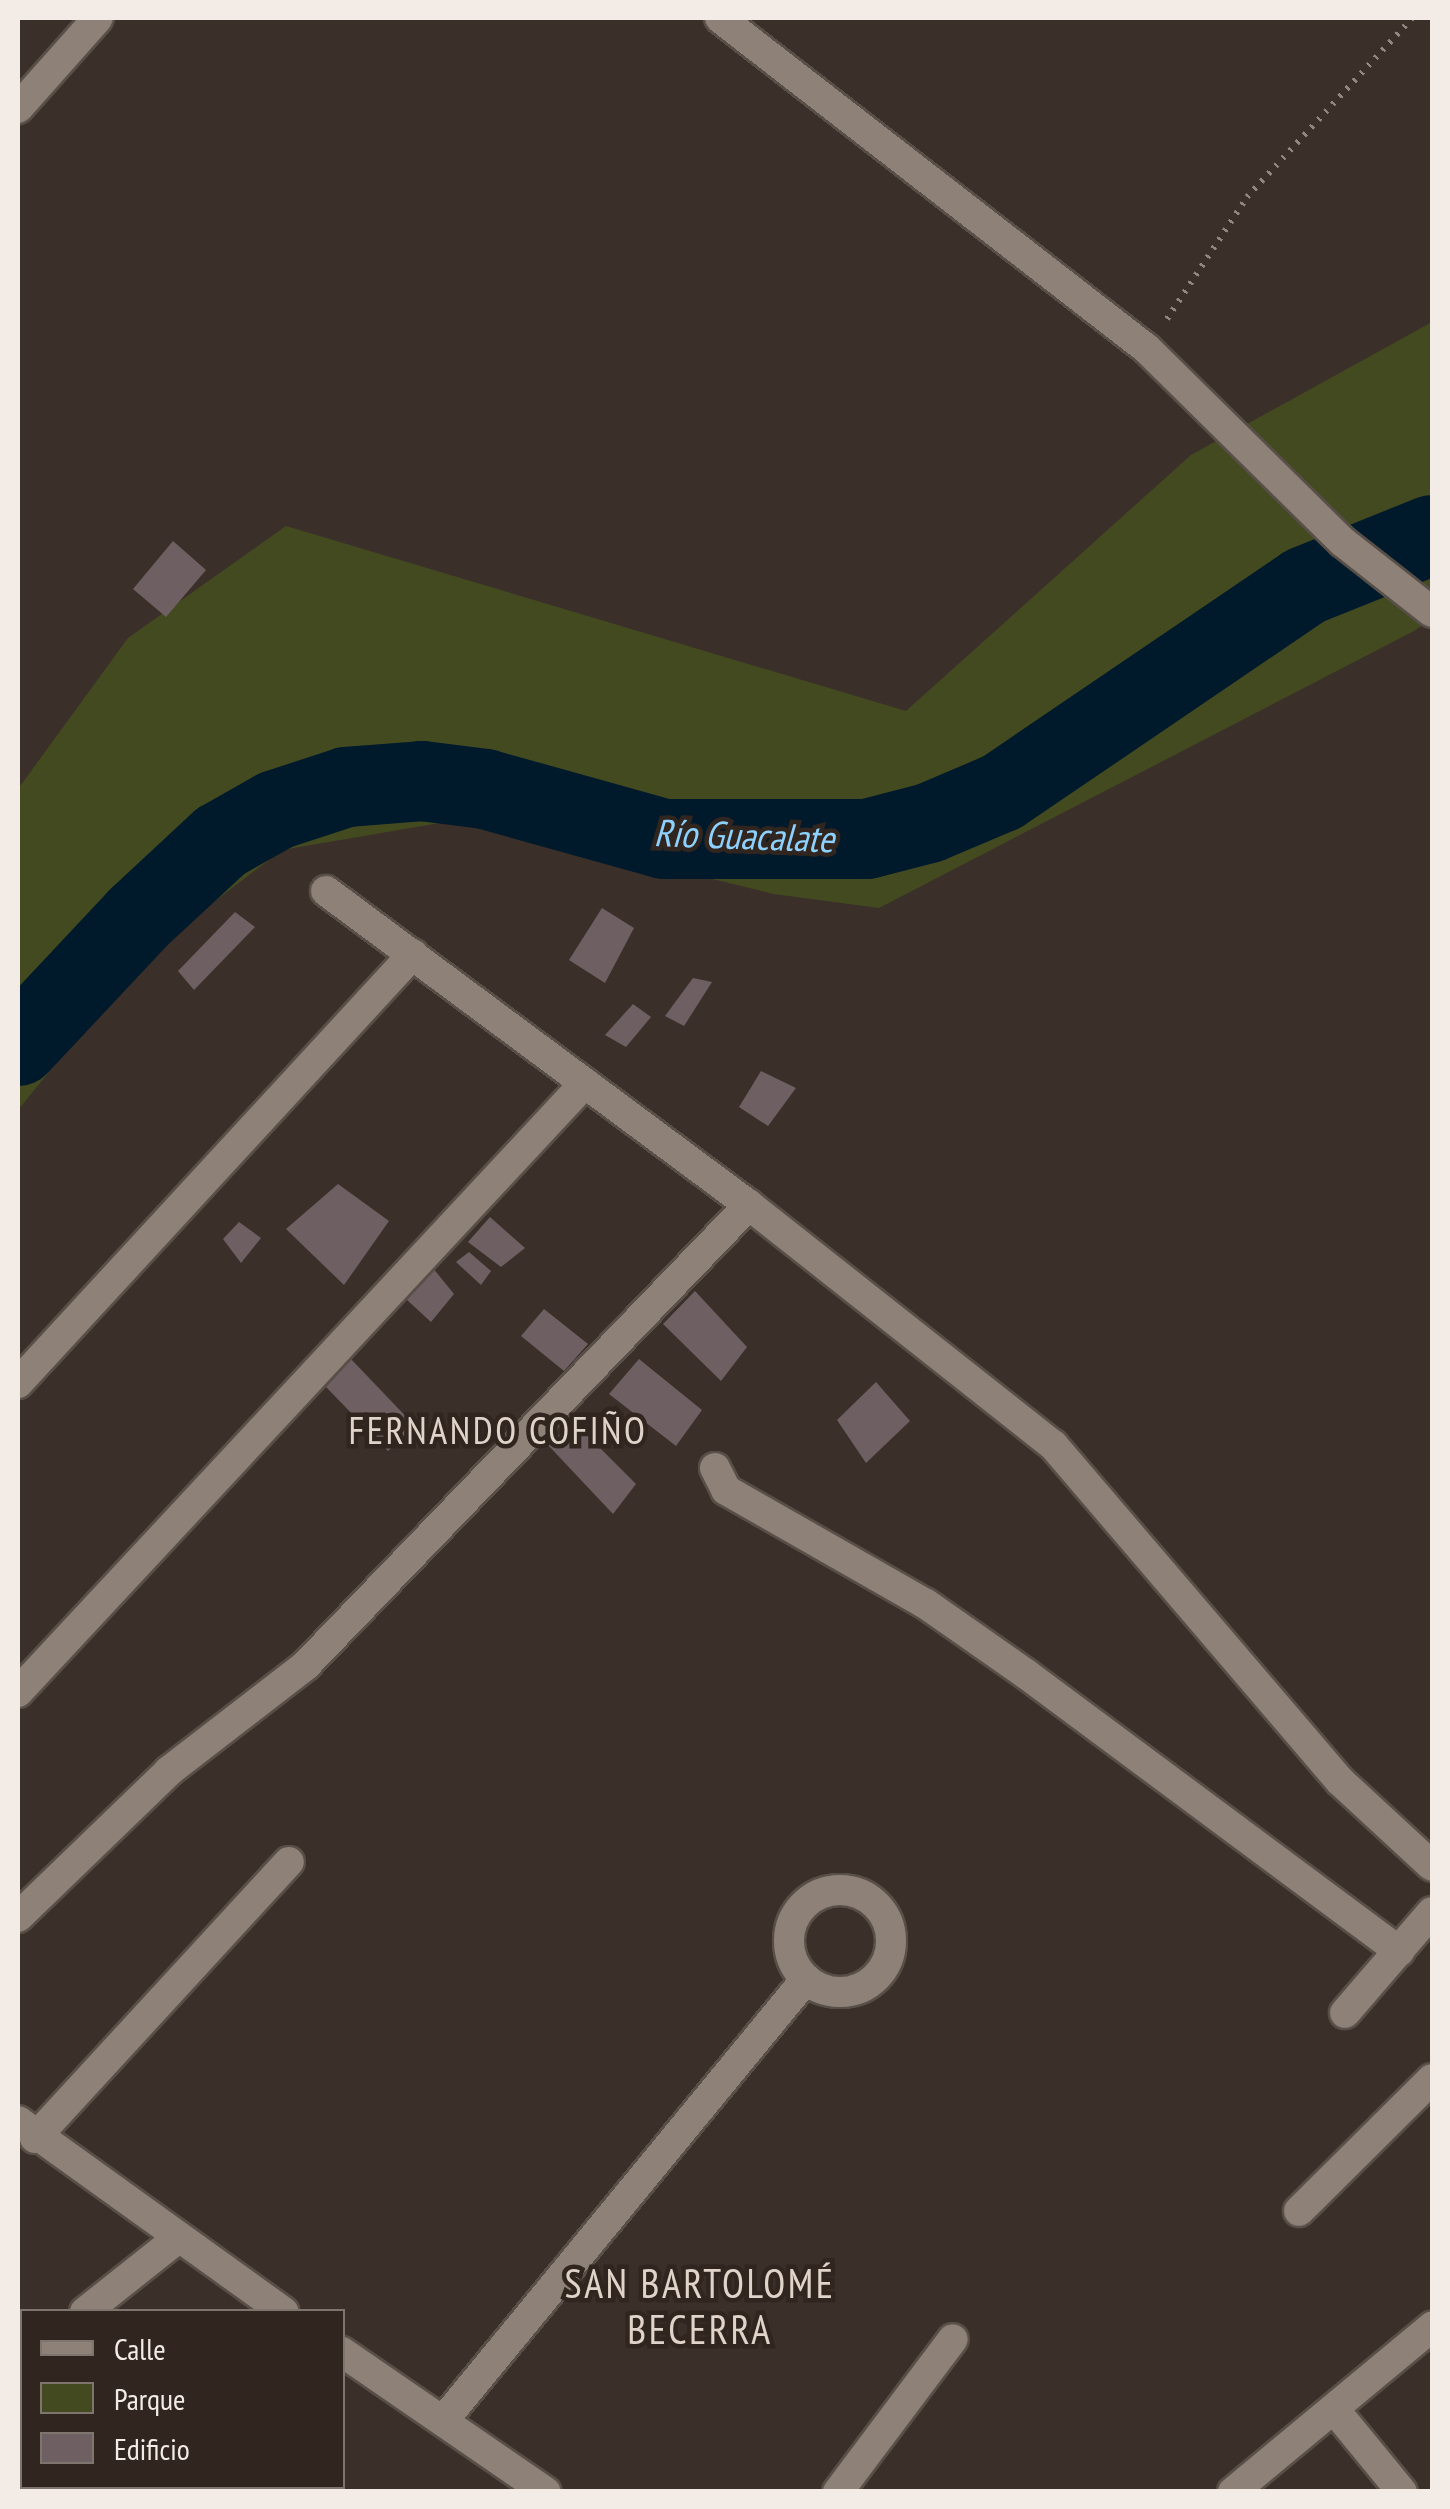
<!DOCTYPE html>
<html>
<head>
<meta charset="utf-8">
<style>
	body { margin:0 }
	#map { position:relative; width:1450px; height:2509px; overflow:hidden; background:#3b3029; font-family:"PT Sans Narrow",sans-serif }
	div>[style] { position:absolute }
	.green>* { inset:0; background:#434a20 }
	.river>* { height:80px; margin:-40px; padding:0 40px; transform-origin:40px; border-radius:40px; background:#001a2c }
	.building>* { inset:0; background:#6e5f63 }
	.path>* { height:6px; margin-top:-3px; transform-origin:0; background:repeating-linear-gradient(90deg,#918781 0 2.5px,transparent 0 10.5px) }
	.roads { filter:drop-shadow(2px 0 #584f48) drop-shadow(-2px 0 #584f48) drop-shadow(0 2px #584f48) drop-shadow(0 -2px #584f48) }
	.minor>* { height:30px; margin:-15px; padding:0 15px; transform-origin:15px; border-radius:15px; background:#8d8178 }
	.minor>.ring { margin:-15px; padding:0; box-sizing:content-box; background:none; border:30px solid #8d8178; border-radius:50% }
	span { translate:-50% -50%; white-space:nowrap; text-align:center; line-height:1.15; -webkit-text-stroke:9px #30261f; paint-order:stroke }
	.water-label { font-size:38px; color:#8dd2fe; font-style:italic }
	.neighbourhood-label { font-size:38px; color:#e0d3c9; letter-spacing:2.5px }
	.quarter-label { font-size:40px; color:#e0d3c9; letter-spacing:2.5px }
	.frame { position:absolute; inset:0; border:20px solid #f2ebe6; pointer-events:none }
	.legend { position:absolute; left:20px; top:2309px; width:325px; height:180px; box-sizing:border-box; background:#30261f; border:2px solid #7e756f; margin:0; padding:12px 18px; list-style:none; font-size:30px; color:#f2ebe6 }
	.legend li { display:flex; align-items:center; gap:20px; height:50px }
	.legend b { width:50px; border:2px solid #7e756f }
</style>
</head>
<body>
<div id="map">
	<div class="green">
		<i style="clip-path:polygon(1432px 322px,1432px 619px,1414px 631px,879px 908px,774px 894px,463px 819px,282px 850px,144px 955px,18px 1110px,18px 789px,128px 638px,286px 526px,906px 711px,1191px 455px)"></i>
	</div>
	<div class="river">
		<i style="left:18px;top:1046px;width:175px;rotate:-46.8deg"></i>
		<i style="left:138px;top:918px;width:113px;rotate:-42.9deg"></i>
		<i style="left:221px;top:841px;width:63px;rotate:-29.4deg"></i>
		<i style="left:276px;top:810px;width:74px;rotate:-18.2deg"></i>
		<i style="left:346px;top:787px;width:76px;rotate:-4.5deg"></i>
		<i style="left:422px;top:781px;width:64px;rotate:7.2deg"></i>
		<i style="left:485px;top:789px;width:186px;rotate:15.6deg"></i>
		<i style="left:664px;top:839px;width:203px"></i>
		<i style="left:867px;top:839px;width:64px;rotate:-14.5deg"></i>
		<i style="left:929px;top:823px;width:79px;rotate:-23deg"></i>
		<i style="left:1002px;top:792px;width:366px;rotate:-34.2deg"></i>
		<i style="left:1305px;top:586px;width:137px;rotate:-21.9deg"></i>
	</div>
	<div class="building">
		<i style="clip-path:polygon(173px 541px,206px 570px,166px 617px,133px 589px)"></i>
		<i style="clip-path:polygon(602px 908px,634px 928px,605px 983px,569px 960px)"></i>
		<i style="clip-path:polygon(235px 912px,255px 927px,194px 990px,178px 971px)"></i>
		<i style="clip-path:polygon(693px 978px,712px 982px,684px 1026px,665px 1016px)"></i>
		<i style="clip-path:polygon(633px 1004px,651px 1017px,626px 1047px,605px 1035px)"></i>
		<i style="clip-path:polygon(761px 1071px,796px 1088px,768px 1126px,739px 1107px)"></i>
		<i style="clip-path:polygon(338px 1184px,389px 1221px,344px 1285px,286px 1229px)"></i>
		<i style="clip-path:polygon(490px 1217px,525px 1248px,501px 1267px,468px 1242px)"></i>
		<i style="clip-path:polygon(239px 1222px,261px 1238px,241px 1263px,223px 1239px)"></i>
		<i style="clip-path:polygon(469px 1252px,491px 1271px,481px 1285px,456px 1262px)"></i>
		<i style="clip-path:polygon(432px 1267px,454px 1294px,431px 1322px,407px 1300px)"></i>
		<i style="clip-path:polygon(695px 1291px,747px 1347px,721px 1381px,663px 1324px)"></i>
		<i style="clip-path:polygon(544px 1309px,588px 1344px,564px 1371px,521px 1336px)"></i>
		<i style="clip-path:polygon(350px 1358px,415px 1426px,388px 1451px,326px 1387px)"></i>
		<i style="clip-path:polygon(639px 1359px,702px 1410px,676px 1446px,609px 1394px)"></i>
		<i style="clip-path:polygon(876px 1382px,910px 1421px,866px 1463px,837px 1420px)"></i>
		<i style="clip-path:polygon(575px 1423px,636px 1484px,613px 1514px,547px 1444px)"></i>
	</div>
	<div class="path">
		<i style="left:1167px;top:319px;width:146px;rotate:-56.7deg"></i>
		<i style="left:1247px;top:197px;width:243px;rotate:-47.3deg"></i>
	</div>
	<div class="roads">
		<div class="minor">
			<i style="left:720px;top:18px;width:540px;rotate:37.78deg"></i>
			<i style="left:1147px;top:349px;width:275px;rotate:44.6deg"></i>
			<i style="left:1343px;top:542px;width:113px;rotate:38.2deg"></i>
			<i style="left:18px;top:108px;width:120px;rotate:-48.4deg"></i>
			<i style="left:326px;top:891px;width:527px;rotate:36.59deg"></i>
			<i style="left:749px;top:1205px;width:387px;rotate:38.3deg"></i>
			<i style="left:1053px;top:1445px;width:442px;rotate:49.5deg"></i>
			<i style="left:1340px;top:1781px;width:125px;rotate:42.7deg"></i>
			<i style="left:18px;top:1383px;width:583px;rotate:-47.36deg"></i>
			<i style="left:715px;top:1468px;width:25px;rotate:63deg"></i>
			<i style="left:726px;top:1490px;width:230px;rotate:29.7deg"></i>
			<i style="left:926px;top:1604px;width:122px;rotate:35deg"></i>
			<i style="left:1026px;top:1674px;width:465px;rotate:36.6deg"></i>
			<i style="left:18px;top:1692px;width:832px;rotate:-47.05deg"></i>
			<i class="ring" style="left:789px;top:1890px;width:72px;height:72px"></i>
			<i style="left:18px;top:1917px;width:210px;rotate:-44deg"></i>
			<i style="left:169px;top:1771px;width:173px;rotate:-37.7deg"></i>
			<i style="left:306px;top:1665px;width:639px;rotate:-46.08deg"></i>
			<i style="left:1345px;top:2013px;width:133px;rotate:-49.3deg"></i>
			<i style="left:18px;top:2121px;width:327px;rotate:35.7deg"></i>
			<i style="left:35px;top:2138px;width:375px;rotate:-47.4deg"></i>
			<i style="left:1299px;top:2211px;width:187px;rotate:-44.8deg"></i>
			<i style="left:85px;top:2312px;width:119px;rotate:-38.5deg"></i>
			<i style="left:342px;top:2352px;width:247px;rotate:34.5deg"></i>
			<i style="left:18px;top:2365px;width:6px;rotate:-45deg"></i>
			<i style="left:1334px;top:2409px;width:107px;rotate:50.7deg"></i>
			<i style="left:443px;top:2421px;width:572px;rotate:-50.6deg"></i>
			<i style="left:838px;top:2492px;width:191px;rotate:-53.1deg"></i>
			<i style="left:1233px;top:2492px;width:259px;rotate:-39.7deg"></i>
		</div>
	</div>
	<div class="water-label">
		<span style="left:744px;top:835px;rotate:2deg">Río Guacalate</span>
	</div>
	<div class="neighbourhood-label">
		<span style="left:498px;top:1430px">FERNANDO COFIÑO</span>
	</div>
	<div class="quarter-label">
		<span style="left:700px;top:2306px">SAN BARTOLOMÉ<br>BECERRA</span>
	</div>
	<div class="frame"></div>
	<ul class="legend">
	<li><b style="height:12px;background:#8d8178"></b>Calle</li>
	<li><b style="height:28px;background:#434a20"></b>Parque</li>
	<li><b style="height:28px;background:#6e5f63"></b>Edificio</li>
	</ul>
</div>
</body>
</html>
